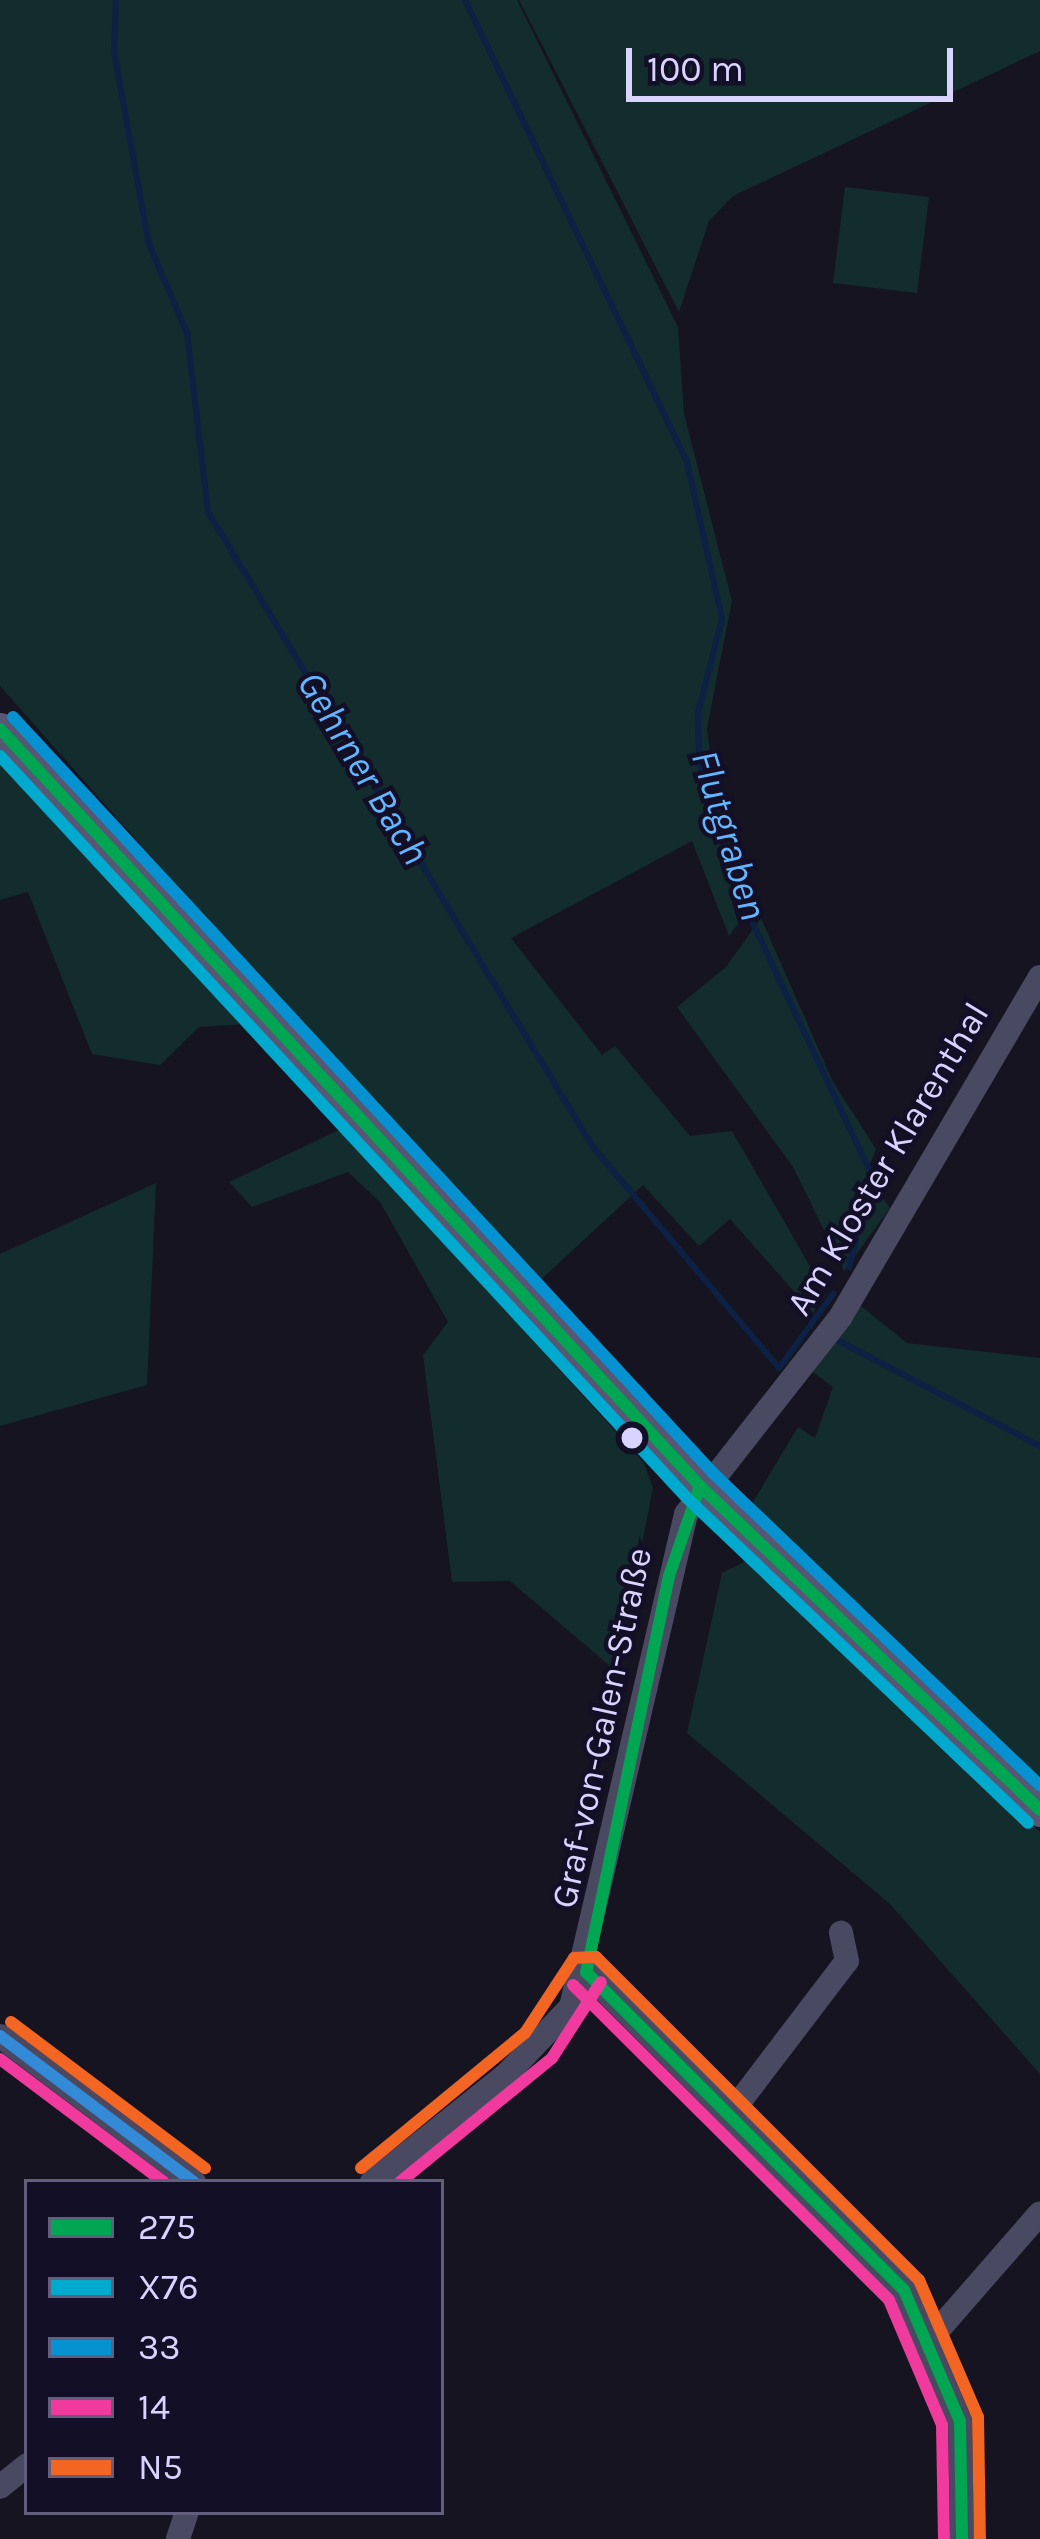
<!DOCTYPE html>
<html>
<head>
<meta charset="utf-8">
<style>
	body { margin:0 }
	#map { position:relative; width:1040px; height:2539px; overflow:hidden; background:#161421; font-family:Karla,sans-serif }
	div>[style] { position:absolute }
	.green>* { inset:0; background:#132c2d }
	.stream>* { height:6px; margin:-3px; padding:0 3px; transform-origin:3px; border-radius:3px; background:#0d2144 }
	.street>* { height:24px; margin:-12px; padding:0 12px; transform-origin:12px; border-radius:12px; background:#4a4962 }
	.secondary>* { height:33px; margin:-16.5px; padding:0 16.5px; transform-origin:16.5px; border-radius:16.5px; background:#575674 }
	.bus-1>* { height:12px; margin:-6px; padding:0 6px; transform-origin:6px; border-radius:6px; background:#00a651 }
	.bus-2>* { height:12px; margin:-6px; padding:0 6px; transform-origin:6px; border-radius:6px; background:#00a9ce }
	.bus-3>* { height:12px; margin:-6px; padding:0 6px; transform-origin:6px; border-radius:6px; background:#0692d1 }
	.bus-4>* { height:12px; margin:-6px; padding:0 6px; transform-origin:6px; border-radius:6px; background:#f13a9d }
	.bus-5>* { height:12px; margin:-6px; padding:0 6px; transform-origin:6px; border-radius:6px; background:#f26522 }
	.bus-6>* { height:12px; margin:-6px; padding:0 6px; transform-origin:6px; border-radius:6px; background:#338bd7 }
	.dots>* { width:33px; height:33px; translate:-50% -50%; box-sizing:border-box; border:6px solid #130f26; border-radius:50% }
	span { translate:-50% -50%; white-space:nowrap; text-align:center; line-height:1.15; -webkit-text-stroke:9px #130f26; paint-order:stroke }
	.street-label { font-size:36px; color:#d9d4ff }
	.water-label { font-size:39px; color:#62b6ff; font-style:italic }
	.legend { position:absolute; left:24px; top:2179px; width:420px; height:336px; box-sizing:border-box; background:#130f26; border:3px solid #625e7d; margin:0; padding:15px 21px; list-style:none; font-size:36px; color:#d9d4ff }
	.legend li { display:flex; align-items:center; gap:24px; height:60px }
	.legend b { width:60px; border:3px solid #625e7d }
	.scale { position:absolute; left:626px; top:48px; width:327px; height:54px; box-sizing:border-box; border:6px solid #d9d4ff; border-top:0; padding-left:15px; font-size:36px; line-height:42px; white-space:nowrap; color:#d9d4ff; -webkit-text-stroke:9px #130f26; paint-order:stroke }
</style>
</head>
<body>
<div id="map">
	<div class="green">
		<i style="clip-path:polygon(0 0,517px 0,678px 327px,684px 414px,732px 601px,707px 728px,714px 785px,755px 901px,729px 936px,692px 841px,511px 938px,602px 1055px,615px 1046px,690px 1136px,732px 1131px,826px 1294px,813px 1313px,730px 1219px,699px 1246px,643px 1185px,533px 1287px,0 686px)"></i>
		<i style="clip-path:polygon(519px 0,1040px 0,1040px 51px,733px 196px,709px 221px,679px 312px)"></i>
		<i style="clip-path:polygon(845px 187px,929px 197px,917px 293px,833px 283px)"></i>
		<i style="clip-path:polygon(0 745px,244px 1016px,245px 1024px,199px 1027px,160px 1065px,92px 1054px,28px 892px,0 900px)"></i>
		<i style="clip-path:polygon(761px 918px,833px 1082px,876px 1149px,866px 1174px,890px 1208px,844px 1271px,793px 1167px,677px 1007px,726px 967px)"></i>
		<i style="clip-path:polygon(341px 1129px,644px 1463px,653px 1488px,617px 1672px,510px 1581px,452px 1582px,423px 1355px,448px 1322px,380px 1202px,348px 1172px,252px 1207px,229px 1182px)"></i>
		<i style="clip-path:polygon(156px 1183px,147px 1385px,0 1426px,0 1254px)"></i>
		<i style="clip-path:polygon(861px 1306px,907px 1343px,1040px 1358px,1040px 1789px,750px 1507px,798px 1427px,815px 1438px,833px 1387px,809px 1369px)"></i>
		<i style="clip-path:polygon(746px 1561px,1040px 1832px,1040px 2074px,890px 1904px,687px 1733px,722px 1573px)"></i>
	</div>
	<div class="stream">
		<i style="left:116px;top:0;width:52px;rotate:92.2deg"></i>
		<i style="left:114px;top:52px;width:195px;rotate:79.7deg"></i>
		<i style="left:149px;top:244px;width:97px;rotate:66.9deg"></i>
		<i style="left:187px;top:333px;width:180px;rotate:83.3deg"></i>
		<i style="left:208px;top:512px;width:743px;rotate:58.77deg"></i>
		<i style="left:593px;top:1147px;width:289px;rotate:49.9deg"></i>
		<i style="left:779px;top:1368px;width:92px;rotate:-53.9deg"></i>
		<i style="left:465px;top:0;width:513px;rotate:64.33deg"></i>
		<i style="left:687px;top:462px;width:161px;rotate:77.4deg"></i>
		<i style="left:722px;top:619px;width:97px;rotate:104.3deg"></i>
		<i style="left:698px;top:713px;width:50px;rotate:88.9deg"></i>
		<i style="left:699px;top:763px;width:135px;rotate:73.2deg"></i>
		<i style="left:738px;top:892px;width:313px;rotate:64.7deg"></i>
		<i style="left:872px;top:1175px;width:95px;rotate:104deg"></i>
		<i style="left:837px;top:1340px;width:229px;rotate:27.6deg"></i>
	</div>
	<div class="street">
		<i style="left:586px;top:1972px;width:450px;rotate:45deg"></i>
		<i style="left:904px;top:2290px;width:142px;rotate:66.9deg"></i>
		<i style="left:960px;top:2421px;width:118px;rotate:89deg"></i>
		<i style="left:0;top:2036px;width:243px;rotate:37deg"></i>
		<i style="left:731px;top:2113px;width:191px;rotate:-52.7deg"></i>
		<i style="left:847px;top:1961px;width:29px;rotate:-102deg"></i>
		<i style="left:372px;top:2182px;width:170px;rotate:-38.6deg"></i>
		<i style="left:505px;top:2076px;width:95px;rotate:-46.3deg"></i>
		<i style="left:571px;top:2007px;width:506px;rotate:-76.87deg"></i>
		<i style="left:686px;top:1514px;width:251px;rotate:-51.9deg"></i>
		<i style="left:841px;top:1316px;width:393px;rotate:-59.6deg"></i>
		<i style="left:932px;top:2337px;width:164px;rotate:-48.9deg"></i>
		<i style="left:0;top:2487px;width:35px;rotate:-39deg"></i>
		<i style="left:178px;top:2539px;width:28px;rotate:-72deg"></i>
	</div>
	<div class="secondary">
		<i style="left:0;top:729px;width:1031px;rotate:47.24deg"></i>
		<i style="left:700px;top:1486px;width:470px;rotate:43.6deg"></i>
	</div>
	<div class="bus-1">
		<i style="left:0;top:729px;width:1031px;rotate:47.24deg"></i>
		<i style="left:700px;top:1486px;width:470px;rotate:43.6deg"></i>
		<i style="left:700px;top:1486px;width:95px;rotate:109deg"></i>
		<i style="left:669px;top:1576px;width:405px;rotate:101.8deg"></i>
		<i style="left:586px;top:1972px;width:450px;rotate:45deg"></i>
		<i style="left:904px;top:2290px;width:142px;rotate:66.9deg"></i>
		<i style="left:960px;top:2421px;width:118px;rotate:89deg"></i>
	</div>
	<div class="bus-2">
		<i style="left:0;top:756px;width:1011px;rotate:47.2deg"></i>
		<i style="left:687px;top:1498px;width:471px;rotate:43.6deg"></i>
	</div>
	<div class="bus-3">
		<i style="left:13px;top:717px;width:1030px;rotate:47.2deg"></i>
		<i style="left:713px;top:1473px;width:452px;rotate:43.7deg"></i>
	</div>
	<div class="bus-4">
		<i style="left:573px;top:1985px;width:446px;rotate:44.9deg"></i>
		<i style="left:889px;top:2300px;width:136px;rotate:67deg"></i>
		<i style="left:942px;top:2425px;width:114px;rotate:89deg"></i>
		<i style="left:0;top:2059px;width:205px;rotate:36.9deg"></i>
		<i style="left:400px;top:2182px;width:196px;rotate:-39.2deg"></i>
		<i style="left:552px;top:2058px;width:90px;rotate:-57.2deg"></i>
	</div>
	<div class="bus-5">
		<i style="left:11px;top:2022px;width:243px;rotate:37deg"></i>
		<i style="left:361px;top:2168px;width:212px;rotate:-39.5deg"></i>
		<i style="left:525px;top:2033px;width:90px;rotate:-56.8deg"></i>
		<i style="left:574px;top:1958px;width:22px;rotate:-3deg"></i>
		<i style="left:596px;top:1957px;width:457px;rotate:45deg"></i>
		<i style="left:919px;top:2280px;width:149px;rotate:66.7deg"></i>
		<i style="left:978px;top:2417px;width:122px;rotate:89.1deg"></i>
	</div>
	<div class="bus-6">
		<i style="left:0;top:2036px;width:243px;rotate:37deg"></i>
	</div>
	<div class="dots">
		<i style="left:632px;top:1438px;background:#d9d4ff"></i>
	</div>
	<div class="street-label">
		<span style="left:888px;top:1159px;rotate:-59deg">Am Kloster Klarenthal</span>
		<span style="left:602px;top:1728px;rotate:-78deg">Graf-von-Galen-Straße</span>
	</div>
	<div class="water-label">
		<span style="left:363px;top:768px;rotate:59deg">Gehrner Bach</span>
		<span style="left:729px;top:835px;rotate:73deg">Flutgraben</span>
	</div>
	<ul class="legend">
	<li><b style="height:15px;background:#00a651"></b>275</li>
	<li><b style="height:15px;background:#00a9ce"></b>X76</li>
	<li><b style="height:15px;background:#0692d1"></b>33</li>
	<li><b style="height:15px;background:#f13a9d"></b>14</li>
	<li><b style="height:15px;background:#f26522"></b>N5</li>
	</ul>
	<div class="scale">100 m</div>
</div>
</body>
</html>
